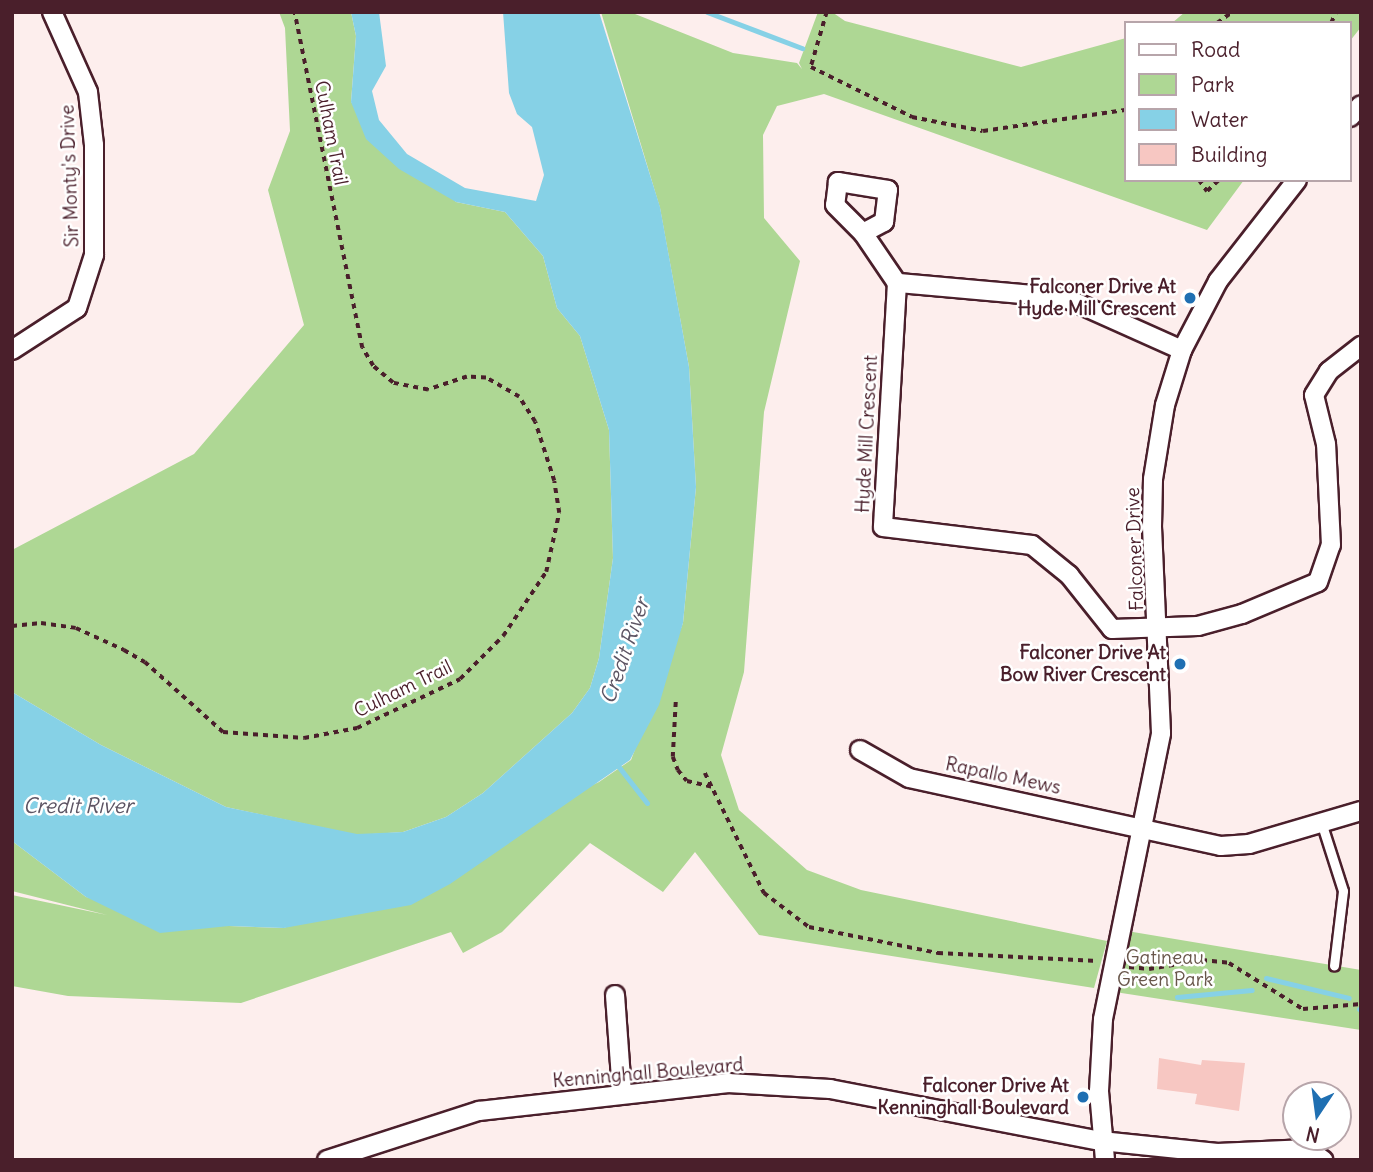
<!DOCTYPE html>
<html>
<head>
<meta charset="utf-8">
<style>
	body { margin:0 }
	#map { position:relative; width:1373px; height:1172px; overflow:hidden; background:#fdeeed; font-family:Delius,sans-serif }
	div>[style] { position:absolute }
	.green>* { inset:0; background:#aed794 }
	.water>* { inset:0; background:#86d1e6 }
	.stream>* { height:5px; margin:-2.5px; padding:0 2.5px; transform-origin:2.5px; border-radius:2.5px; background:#86d1e6 }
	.building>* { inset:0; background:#f7c7c2 }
	.path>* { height:3.5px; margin-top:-1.75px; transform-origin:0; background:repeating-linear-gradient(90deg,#4a1f2b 0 5px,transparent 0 10px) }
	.roads { filter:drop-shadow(2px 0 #4a1f2b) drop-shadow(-2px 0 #4a1f2b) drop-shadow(0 2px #4a1f2b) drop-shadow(0 -2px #4a1f2b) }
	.service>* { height:9px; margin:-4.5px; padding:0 4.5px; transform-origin:4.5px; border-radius:4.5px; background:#fff }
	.minor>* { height:18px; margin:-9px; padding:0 9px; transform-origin:9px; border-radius:9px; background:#fff }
	.dots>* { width:19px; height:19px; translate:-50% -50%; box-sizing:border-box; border:4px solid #fff; border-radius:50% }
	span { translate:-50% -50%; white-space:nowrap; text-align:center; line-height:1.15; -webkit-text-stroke:5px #fff; paint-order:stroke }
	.street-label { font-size:19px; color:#4a1f2b }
	.poi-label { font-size:19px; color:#4a1f2b; font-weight:700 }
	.right { translate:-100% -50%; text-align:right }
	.park-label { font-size:19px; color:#68564a }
	.water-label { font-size:21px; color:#5c5463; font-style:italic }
	.frame { position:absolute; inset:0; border:14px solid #4a1f2b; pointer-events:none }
	.legend { position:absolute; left:1124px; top:21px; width:228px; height:161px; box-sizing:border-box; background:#fff; border:2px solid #b7a5aa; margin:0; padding:9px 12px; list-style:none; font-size:21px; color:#4a1f2b }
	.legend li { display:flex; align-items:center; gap:14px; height:35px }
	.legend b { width:35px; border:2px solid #b7a5aa }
	.north { position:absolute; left:1282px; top:1081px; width:70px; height:70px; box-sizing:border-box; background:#fff; border:2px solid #b7a5aa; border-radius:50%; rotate:193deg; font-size:19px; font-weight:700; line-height:28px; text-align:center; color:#4a1f2b }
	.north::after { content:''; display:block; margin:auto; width:24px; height:32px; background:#1f6fb2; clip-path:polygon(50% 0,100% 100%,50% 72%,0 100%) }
</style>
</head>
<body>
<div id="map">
	<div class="green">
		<i style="clip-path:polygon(279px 12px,351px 12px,356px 36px,351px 102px,456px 202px,505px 212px,543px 256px,557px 308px,580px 336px,609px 430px,613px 558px,599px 658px,590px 688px,572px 713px,483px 793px,446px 817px,403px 832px,357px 835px,226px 807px,101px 745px,12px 692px,12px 550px,194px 454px,304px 325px,268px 190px,290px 131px,285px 28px)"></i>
		<i style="clip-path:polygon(601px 12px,630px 12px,733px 53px,797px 63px,802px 69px,799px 63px,818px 12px,832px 12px,845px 21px,1021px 67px,1126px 38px,1126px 180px,1244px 180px,1207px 230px,824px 94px,777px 106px,763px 135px,764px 218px,800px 261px,764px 412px,744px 672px,721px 755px,739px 810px,807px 870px,861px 890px,1107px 941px,1094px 988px,759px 935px,695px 852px,663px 892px,590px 843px,502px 932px,463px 953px,451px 932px,241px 1003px,68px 996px,12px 986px,12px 895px,107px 915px,12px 891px,12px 841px,86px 897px,229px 926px,284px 928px,599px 782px,631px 760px,683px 623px,696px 487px,689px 367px,660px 208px)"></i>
		<i style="clip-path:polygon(1185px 12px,1361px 12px,1361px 27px,1350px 41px,1350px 23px,1172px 23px)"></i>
		<i style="clip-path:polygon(1127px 931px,1361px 970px,1361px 1030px,1115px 992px)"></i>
	</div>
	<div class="water">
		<i style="clip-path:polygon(351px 12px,379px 12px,386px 66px,372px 91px,379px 120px,407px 154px,465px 188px,536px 201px,544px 175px,532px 127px,517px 114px,509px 93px,503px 12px,599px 12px,660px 207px,689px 367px,696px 487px,683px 623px,659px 705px,630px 760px,450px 884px,411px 905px,284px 928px,229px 926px,160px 933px,86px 897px,12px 841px,12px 692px,101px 745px,226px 807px,357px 834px,403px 832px,446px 817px,483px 793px,572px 713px,590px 688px,599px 658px,613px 558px,609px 430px,580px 336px,557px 308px,543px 256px,505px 212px,456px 202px,399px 169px,366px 139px,351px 102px,356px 36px)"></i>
	</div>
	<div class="stream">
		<i style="left:707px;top:12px;width:102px;rotate:20.8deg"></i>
		<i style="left:615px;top:762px;width:52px;rotate:52deg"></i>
		<i style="left:1266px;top:978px;width:85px;rotate:13.5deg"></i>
		<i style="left:1177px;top:997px;width:75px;rotate:-5.3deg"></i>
		<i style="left:1359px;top:1009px;width:2px;rotate:27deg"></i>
	</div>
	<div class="building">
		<i style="clip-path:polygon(1159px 1058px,1201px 1065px,1202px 1060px,1245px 1063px,1239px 1111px,1195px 1104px,1197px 1094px,1157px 1089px)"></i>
	</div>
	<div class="path">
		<i style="left:827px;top:12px;width:57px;rotate:106.2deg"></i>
		<i style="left:811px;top:67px;width:113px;rotate:26.3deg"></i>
		<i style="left:912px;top:117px;width:72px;rotate:11.2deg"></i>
		<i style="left:983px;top:131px;width:145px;rotate:-8.4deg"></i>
		<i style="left:1217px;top:23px;width:19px;rotate:-36deg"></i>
		<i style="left:1331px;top:23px;width:12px;rotate:-66deg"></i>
		<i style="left:1199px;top:180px;width:14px;rotate:54deg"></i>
		<i style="left:1207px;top:191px;width:16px;rotate:-43deg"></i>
		<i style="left:12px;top:626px;width:29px;rotate:-6deg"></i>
		<i style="left:41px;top:623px;width:35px;rotate:8deg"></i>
		<i style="left:76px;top:628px;width:53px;rotate:24.6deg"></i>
		<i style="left:124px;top:650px;width:24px;rotate:30deg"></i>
		<i style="left:145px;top:662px;width:105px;rotate:41.9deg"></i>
		<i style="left:223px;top:732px;width:81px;rotate:4.2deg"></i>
		<i style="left:304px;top:738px;width:54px;rotate:-10.7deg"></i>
		<i style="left:357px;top:728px;width:114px;rotate:-25.4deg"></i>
		<i style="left:460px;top:679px;width:61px;rotate:-45deg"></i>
		<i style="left:503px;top:636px;width:77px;rotate:-56.1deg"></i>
		<i style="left:546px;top:572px;width:60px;rotate:-77.6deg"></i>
		<i style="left:559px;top:513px;width:32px;rotate:-99deg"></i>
		<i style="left:554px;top:481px;width:62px;rotate:-107.9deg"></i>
		<i style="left:535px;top:422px;width:30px;rotate:-123deg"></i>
		<i style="left:519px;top:397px;width:38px;rotate:-150deg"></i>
		<i style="left:486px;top:378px;width:19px;rotate:-177deg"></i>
		<i style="left:467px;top:377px;width:41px;rotate:161.6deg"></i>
		<i style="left:428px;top:390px;width:36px;rotate:-169deg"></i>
		<i style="left:393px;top:383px;width:26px;rotate:-140deg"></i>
		<i style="left:373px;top:366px;width:21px;rotate:-121deg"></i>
		<i style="left:362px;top:348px;width:343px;rotate:-101.4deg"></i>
		<i style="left:676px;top:702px;width:55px;rotate:93.1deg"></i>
		<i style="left:673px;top:757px;width:14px;rotate:69deg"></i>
		<i style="left:678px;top:770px;width:14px;rotate:51deg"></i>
		<i style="left:687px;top:781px;width:26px;rotate:13deg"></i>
		<i style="left:705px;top:773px;width:134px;rotate:63.8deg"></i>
		<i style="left:764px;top:893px;width:56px;rotate:37.1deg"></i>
		<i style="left:809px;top:927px;width:132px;rotate:11.4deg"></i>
		<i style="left:938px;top:953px;width:160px;rotate:2.9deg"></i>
		<i style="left:1129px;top:967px;width:20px;rotate:6deg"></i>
		<i style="left:1149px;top:969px;width:54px;rotate:-9.6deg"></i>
		<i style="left:1202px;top:960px;width:27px;rotate:6deg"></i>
		<i style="left:1229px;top:963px;width:87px;rotate:31.9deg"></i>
		<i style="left:1303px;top:1009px;width:58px;rotate:-4.9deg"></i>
	</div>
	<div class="roads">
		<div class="service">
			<i style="left:1322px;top:825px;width:69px;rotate:72.3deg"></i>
			<i style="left:1343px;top:891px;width:75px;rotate:96.9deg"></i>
		</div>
		<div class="minor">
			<i style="left:1350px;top:117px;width:16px;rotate:-47deg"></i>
			<i style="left:863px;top:233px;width:24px;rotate:-28deg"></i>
			<i style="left:884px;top:222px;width:32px;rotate:-83deg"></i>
			<i style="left:888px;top:190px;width:51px;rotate:-170.9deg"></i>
			<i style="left:838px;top:182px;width:23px;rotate:97deg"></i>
			<i style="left:835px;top:205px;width:40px;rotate:45deg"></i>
			<i style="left:863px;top:233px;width:60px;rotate:55.8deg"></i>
			<i style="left:12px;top:350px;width:77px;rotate:-32.9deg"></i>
			<i style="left:77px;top:308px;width:56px;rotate:-72.2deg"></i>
			<i style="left:94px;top:255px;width:110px;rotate:-90deg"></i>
			<i style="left:94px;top:145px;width:53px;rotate:-96.5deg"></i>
			<i style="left:88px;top:92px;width:88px;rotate:-114.2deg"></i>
			<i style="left:1182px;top:350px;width:127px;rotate:-155.9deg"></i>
			<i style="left:1066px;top:298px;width:170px;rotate:-174.9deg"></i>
			<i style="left:897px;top:283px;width:244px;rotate:93.3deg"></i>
			<i style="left:883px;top:527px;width:150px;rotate:6.9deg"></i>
			<i style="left:1032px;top:545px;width:48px;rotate:39deg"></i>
			<i style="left:1069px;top:575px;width:69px;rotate:51.5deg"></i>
			<i style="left:1112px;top:629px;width:86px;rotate:-2deg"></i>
			<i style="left:1198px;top:626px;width:46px;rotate:-15.3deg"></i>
			<i style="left:1242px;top:614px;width:82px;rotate:-22.8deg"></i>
			<i style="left:1318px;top:582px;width:39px;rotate:-71deg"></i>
			<i style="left:1331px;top:545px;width:101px;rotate:-92.8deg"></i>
			<i style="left:1326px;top:444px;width:50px;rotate:-103.8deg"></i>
			<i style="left:1314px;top:395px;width:28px;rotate:-58deg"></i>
			<i style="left:1329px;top:371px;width:41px;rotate:-38deg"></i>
			<i style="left:860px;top:750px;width:56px;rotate:29.7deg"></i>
			<i style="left:909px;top:778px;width:319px;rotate:12.3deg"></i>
			<i style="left:1221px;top:846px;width:28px;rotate:-4deg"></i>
			<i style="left:1249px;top:844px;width:117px;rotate:-16.4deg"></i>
			<i style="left:615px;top:995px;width:98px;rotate:85.9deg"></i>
			<i style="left:327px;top:1160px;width:160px;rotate:-17.9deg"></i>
			<i style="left:479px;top:1111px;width:251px;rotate:-6.4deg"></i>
			<i style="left:728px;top:1083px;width:102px;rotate:3.4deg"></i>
			<i style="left:830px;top:1089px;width:276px;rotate:10.9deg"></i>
			<i style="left:1101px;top:1141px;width:117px;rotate:5.9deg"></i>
			<i style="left:1217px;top:1153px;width:91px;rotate:-2.5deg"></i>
			<i style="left:1308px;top:1149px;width:19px;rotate:36deg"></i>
			<i style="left:1105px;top:1160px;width:69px;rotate:-95deg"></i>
			<i style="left:1099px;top:1091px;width:72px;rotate:-86.8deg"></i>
			<i style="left:1103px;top:1019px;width:292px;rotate:-78.5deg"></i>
			<i style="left:1161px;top:733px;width:206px;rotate:-92.5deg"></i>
			<i style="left:1152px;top:527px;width:48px;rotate:-88.8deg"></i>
			<i style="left:1153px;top:479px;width:75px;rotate:-80.8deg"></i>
			<i style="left:1165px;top:405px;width:58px;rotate:-72.8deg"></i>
			<i style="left:1182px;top:350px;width:78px;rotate:-62.4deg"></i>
			<i style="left:1218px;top:281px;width:128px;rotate:-52deg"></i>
		</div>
	</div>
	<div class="dots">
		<i style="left:1190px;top:298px;background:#1f6fb2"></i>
		<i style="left:1180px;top:664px;background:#1f6fb2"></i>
		<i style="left:1083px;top:1097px;background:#1f6fb2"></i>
	</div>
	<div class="street-label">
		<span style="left:331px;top:133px;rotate:79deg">Culham Trail</span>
		<span style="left:70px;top:176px;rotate:-92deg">Sir Monty's Drive</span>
		<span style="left:867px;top:434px;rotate:-87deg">Hyde Mill Crescent</span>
		<span style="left:1135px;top:549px;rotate:-92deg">Falconer Drive</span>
		<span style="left:403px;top:689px;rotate:-26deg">Culham Trail</span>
		<span style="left:1003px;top:776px;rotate:12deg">Rapallo Mews</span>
		<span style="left:648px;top:1073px;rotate:-5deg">Kenninghall Boulevard</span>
	</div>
	<div class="poi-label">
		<span class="right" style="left:1176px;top:298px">Falconer Drive At<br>Hyde Mill Crescent</span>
		<span class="right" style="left:1166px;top:664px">Falconer Drive At<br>Bow River Crescent</span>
		<span class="right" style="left:1069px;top:1097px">Falconer Drive At<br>Kenninghall Boulevard</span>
	</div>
	<div class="park-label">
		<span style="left:1165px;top:969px">Gatineau<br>Green Park</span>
	</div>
	<div class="water-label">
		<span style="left:625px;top:651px;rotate:-71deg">Credit River</span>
		<span style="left:78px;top:806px">Credit River</span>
	</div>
	<div class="frame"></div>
	<ul class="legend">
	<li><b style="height:9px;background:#fff"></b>Road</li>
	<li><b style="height:19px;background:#aed794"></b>Park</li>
	<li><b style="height:19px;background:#86d1e6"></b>Water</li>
	<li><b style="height:19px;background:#f7c7c2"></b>Building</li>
	</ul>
	<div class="north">N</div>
</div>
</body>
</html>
